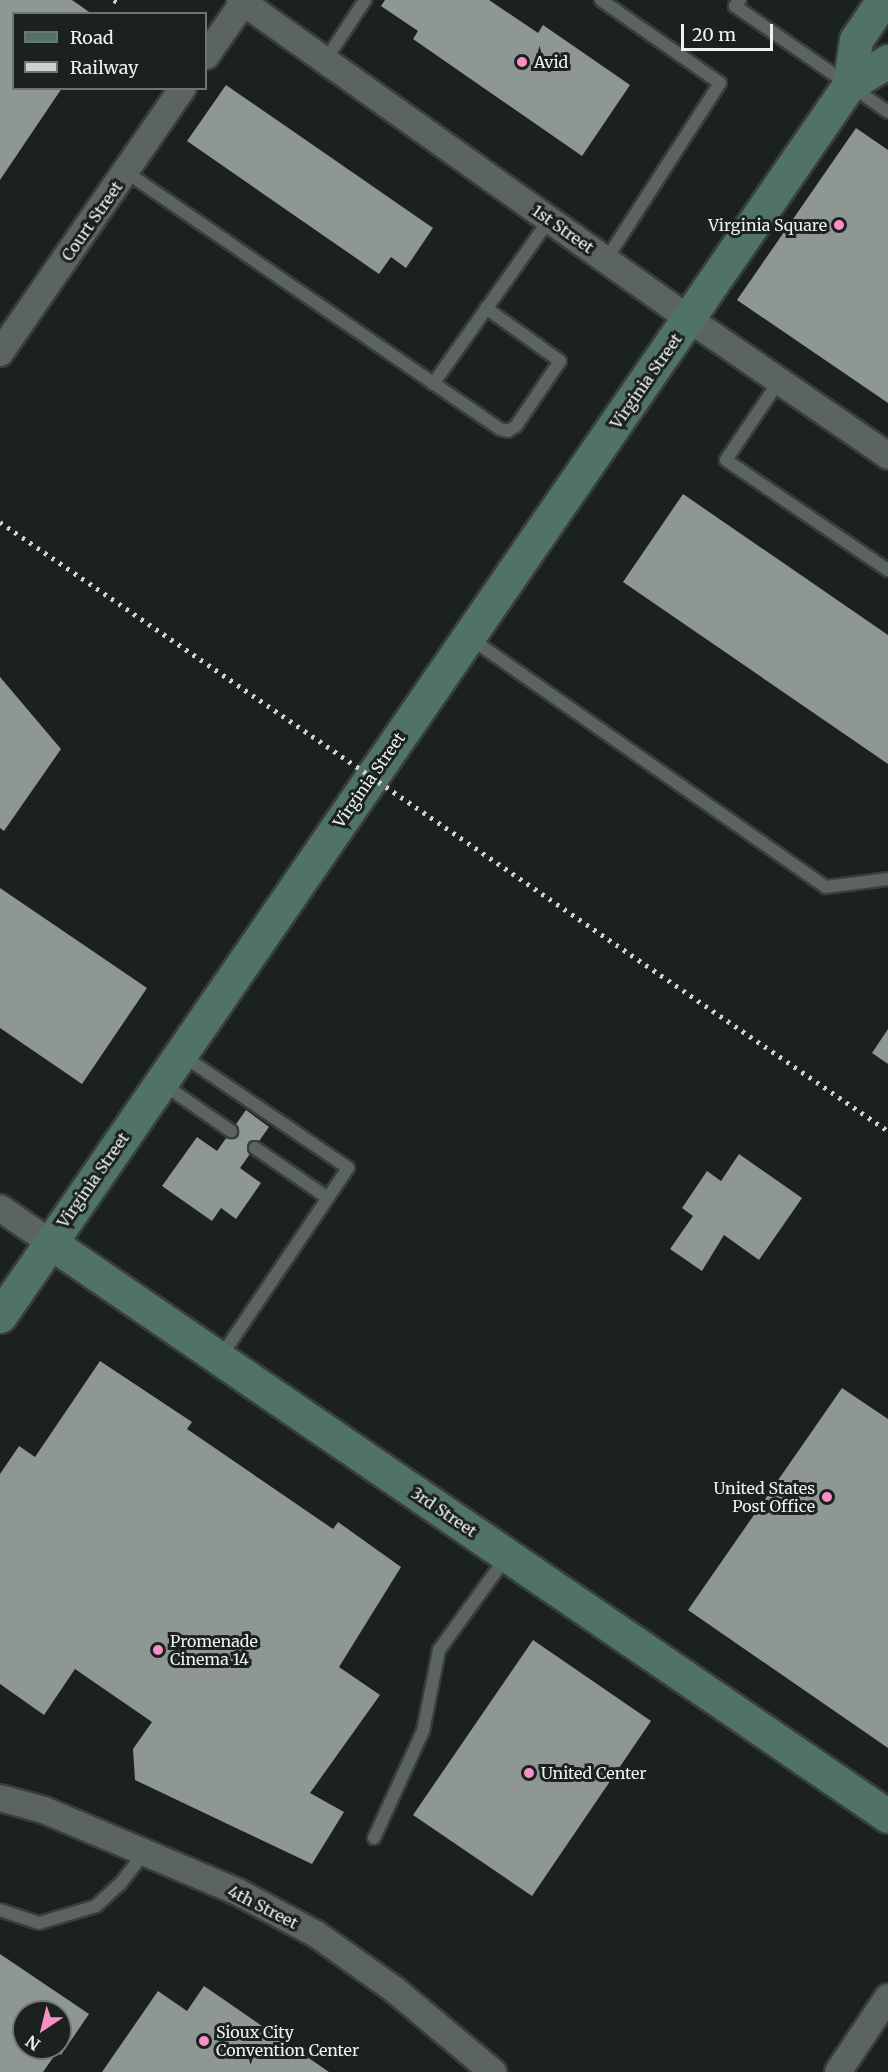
<!DOCTYPE html>
<html>
<head>
<meta charset="utf-8">
<style>
	body { margin:0 }
	#map { position:relative; width:888px; height:2072px; overflow:hidden; background:#1a211f; font-family:Merriweather,serif }
	div>[style] { position:absolute }
	.building>* { inset:0; background:#8e9793 }
	.roads { filter:drop-shadow(2px 0 #383e3c) drop-shadow(-2px 0 #383e3c) drop-shadow(0 2px #383e3c) drop-shadow(0 -2px #383e3c) }
	.lane>* { height:12px; margin:-6px; padding:0 6px; transform-origin:6px; border-radius:6px; background:#5c6461 }
	.street>* { height:26px; margin:-13px; padding:0 13px; transform-origin:13px; border-radius:13px; background:#5c6461 }
	.secondary>* { height:33px; margin:-16.5px; padding:0 16.5px; transform-origin:16.5px; border-radius:16.5px; background:#507268 }
	.rail>* { height:4.5px; margin-top:-2.25px; transform-origin:0; background:repeating-linear-gradient(90deg,#ced3d1 0 3px,transparent 0 9px) }
	.dots>* { width:16px; height:16px; translate:-50% -50%; box-sizing:border-box; border:3px solid #1a211f; border-radius:50% }
	span { translate:-50% -50%; white-space:nowrap; text-align:center; line-height:1.15; -webkit-text-stroke:6px #1a211f; paint-order:stroke }
	.poi-label { font-size:16px; color:#eef3f1 }
	.left { translate:0 -50%; text-align:left }
	.right { translate:-100% -50%; text-align:right }
	.street-label { font-size:16px; color:#eef3f1 }
	.legend { position:absolute; left:12px; top:12px; width:195px; height:78px; box-sizing:border-box; background:#1a211f; border:2px solid #6f7573; margin:0; padding:8px 10px; list-style:none; font-size:18px; color:#eef3f1 }
	.legend li { display:flex; align-items:center; gap:12px; height:30px }
	.legend b { width:30px; border:2px solid #6f7573 }
	.north { position:absolute; left:12px; top:2000px; width:60px; height:60px; box-sizing:border-box; background:#1a211f; border:2px solid #6f7573; border-radius:50%; rotate:215deg; font-size:16px; font-weight:700; line-height:24px; text-align:center; color:#eef3f1 }
	.north::after { content:''; display:block; margin:auto; width:21px; height:27px; background:#fa8fc8; clip-path:polygon(50% 0,100% 100%,50% 72%,0 100%) }
	.scale { position:absolute; left:681px; top:24px; width:92px; height:27px; box-sizing:border-box; border:3px solid #eef3f1; border-top:0; padding-left:8px; font-size:18px; line-height:21px; white-space:nowrap; color:#eef3f1; -webkit-text-stroke:4px #1a211f; paint-order:stroke }
</style>
</head>
<body>
<div id="map">
	<div class="building">
		<i style="clip-path:polygon(0 0,72px 0,92px 14px,14px 14px,14px 88px,62px 88px,0 180px)"></i>
		<i style="clip-path:polygon(385px 0,489px 0,538px 33px,543px 25px,630px 85px,582px 156px,413px 39px,418px 31px,381px 6px)"></i>
		<i style="clip-path:polygon(226px 85px,433px 228px,406px 268px,391px 257px,379px 274px,187px 141px)"></i>
		<i style="clip-path:polygon(856px 128px,888px 150px,888px 403px,737px 300px)"></i>
		<i style="clip-path:polygon(683px 494px,888px 635px,888px 764px,623px 582px)"></i>
		<i style="clip-path:polygon(0 677px,61px 749px,4px 831px,0 828px)"></i>
		<i style="clip-path:polygon(0 888px,147px 988px,82px 1084px,0 1028px)"></i>
		<i style="clip-path:polygon(888px 1029px,888px 1064px,872px 1053px)"></i>
		<i style="clip-path:polygon(246px 1110px,269px 1127px,240px 1168px,261px 1183px,236px 1219px,221px 1208px,212px 1221px,162px 1186px,197px 1137px,217px 1151px)"></i>
		<i style="clip-path:polygon(739px 1154px,802px 1198px,759px 1260px,724px 1235px,702px 1271px,670px 1249px,693px 1216px,682px 1208px,707px 1171px,721px 1181px)"></i>
		<i style="clip-path:polygon(100px 1361px,192px 1422px,187px 1429px,333px 1529px,338px 1522px,401px 1567px,339px 1667px,380px 1695px,310px 1793px,344px 1812px,312px 1864px,135px 1780px,133px 1749px,152px 1722px,75px 1669px,44px 1715px,0 1684px,0 1474px,19px 1446px,35px 1457px)"></i>
		<i style="clip-path:polygon(842px 1388px,888px 1419px,888px 1748px,688px 1610px)"></i>
		<i style="clip-path:polygon(533px 1640px,651px 1721px,532px 1896px,413px 1815px)"></i>
		<i style="clip-path:polygon(evenodd,0 1954px,89px 2014px,61px 2055px,57px 2052px,43px 2072px,0 2072px,0 1954px,24px 2012px,60px 2012px,60px 2048px,24px 2048px,24px 2012px)"></i>
		<i style="clip-path:polygon(204px 1986px,329px 2072px,102px 2072px,158px 1991px,187px 2011px)"></i>
	</div>
	<div class="roads">
		<div class="lane">
			<i style="left:601px;top:0;width:145px;rotate:34.9deg"></i>
			<i style="left:720px;top:83px;width:211px;rotate:122.8deg"></i>
			<i style="left:740px;top:0;width:8px;rotate:130deg"></i>
			<i style="left:735px;top:6px;width:186px;rotate:34.7deg"></i>
			<i style="left:325px;top:61px;width:73px;rotate:-56.7deg"></i>
			<i style="left:126px;top:172px;width:454px;rotate:34.5deg"></i>
			<i style="left:500px;top:429px;width:8px;rotate:14deg"></i>
			<i style="left:508px;top:431px;width:9px;rotate:-32deg"></i>
			<i style="left:516px;top:426px;width:78px;rotate:-55.9deg"></i>
			<i style="left:560px;top:361px;width:91px;rotate:-144.4deg"></i>
			<i style="left:779px;top:381px;width:95px;rotate:123.9deg"></i>
			<i style="left:726px;top:460px;width:196px;rotate:34.2deg"></i>
			<i style="left:433px;top:384px;width:201px;rotate:-54.7deg"></i>
			<i style="left:470px;top:638px;width:434px;rotate:35deg"></i>
			<i style="left:826px;top:887px;width:63px;rotate:-7.4deg"></i>
			<i style="left:182px;top:1055px;width:201px;rotate:34.2deg"></i>
			<i style="left:348px;top:1168px;width:229px;rotate:124deg"></i>
			<i style="left:163px;top:1084px;width:83px;rotate:34.7deg"></i>
			<i style="left:255px;top:1148px;width:88px;rotate:34.4deg"></i>
			<i style="left:374px;top:1838px;width:118px;rotate:-65.4deg"></i>
			<i style="left:423px;top:1731px;width:83px;rotate:-78.8deg"></i>
			<i style="left:439px;top:1650px;width:116px;rotate:-54.1deg"></i>
			<i style="left:0;top:1910px;width:41px;rotate:18.4deg"></i>
			<i style="left:39px;top:1923px;width:59px;rotate:-16.6deg"></i>
			<i style="left:96px;top:1906px;width:33px;rotate:-43deg"></i>
			<i style="left:120px;top:1884px;width:39px;rotate:-52deg"></i>
		</div>
		<div class="street">
			<i style="left:240px;top:0;width:551px;rotate:35.39deg"></i>
			<i style="left:689px;top:319px;width:242px;rotate:34.5deg"></i>
			<i style="left:206px;top:56px;width:68px;rotate:-55.1deg"></i>
			<i style="left:0;top:353px;width:322px;rotate:-55.4deg"></i>
			<i style="left:0;top:1208px;width:62px;rotate:34.5deg"></i>
			<i style="left:0;top:1798px;width:46px;rotate:15.3deg"></i>
			<i style="left:44px;top:1810px;width:208px;rotate:22.9deg"></i>
			<i style="left:236px;top:1891px;width:91px;rotate:28.3deg"></i>
			<i style="left:316px;top:1934px;width:97px;rotate:35.3deg"></i>
			<i style="left:395px;top:1990px;width:128px;rotate:39.9deg"></i>
			<i style="left:838px;top:2072px;width:90px;rotate:-56.3deg"></i>
		</div>
		<div class="secondary">
			<i style="left:849px;top:85px;width:46px;rotate:-81.2deg"></i>
			<i style="left:856px;top:40px;width:48px;rotate:-56deg"></i>
			<i style="left:51px;top:1243px;width:1014px;rotate:34.4deg"></i>
			<i style="left:0;top:1316px;width:1495px;rotate:-55.41deg"></i>
			<i style="left:849px;top:85px;width:46px;rotate:-31.6deg"></i>
		</div>
	</div>
	<div class="rail">
		<i style="left:114px;top:0;width:6px;rotate:31deg"></i>
		<i style="left:0;top:522px;width:1077px;rotate:34.44deg"></i>
	</div>
	<div class="dots">
		<i style="left:522px;top:62px;background:#fa8fc8"></i>
		<i style="left:839px;top:225px;background:#fa8fc8"></i>
		<i style="left:827px;top:1497px;background:#fa8fc8"></i>
		<i style="left:158px;top:1650px;background:#fa8fc8"></i>
		<i style="left:529px;top:1773px;background:#fa8fc8"></i>
		<i style="left:204px;top:2041px;background:#fa8fc8"></i>
	</div>
	<div class="poi-label">
		<span class="left" style="left:534px;top:62px">Avid</span>
		<span class="right" style="left:827px;top:225px">Virginia Square</span>
		<span class="right" style="left:815px;top:1497px">United States<br>Post Office</span>
		<span class="left" style="left:170px;top:1650px">Promenade<br>Cinema 14</span>
		<span class="left" style="left:541px;top:1773px">United Center</span>
		<span class="left" style="left:216px;top:2041px">Sioux City<br>Convention Center</span>
	</div>
	<div class="street-label">
		<span style="left:92px;top:221px;rotate:-55deg">Court Street</span>
		<span style="left:563px;top:229px;rotate:35deg">1st Street</span>
		<span style="left:646px;top:381px;rotate:-55deg">Virginia Street</span>
		<span style="left:369px;top:780px;rotate:-55deg">Virginia Street</span>
		<span style="left:93px;top:1180px;rotate:-55deg">Virginia Street</span>
		<span style="left:444px;top:1512px;rotate:34deg">3rd Street</span>
		<span style="left:263px;top:1907px;rotate:27deg">4th Street</span>
	</div>
	<ul class="legend">
	<li><b style="height:8px;background:#507268"></b>Road</li>
	<li><b style="height:8px;background:#ced3d1"></b>Railway</li>
	</ul>
	<div class="north">N</div>
	<div class="scale">20 m</div>
</div>
</body>
</html>
